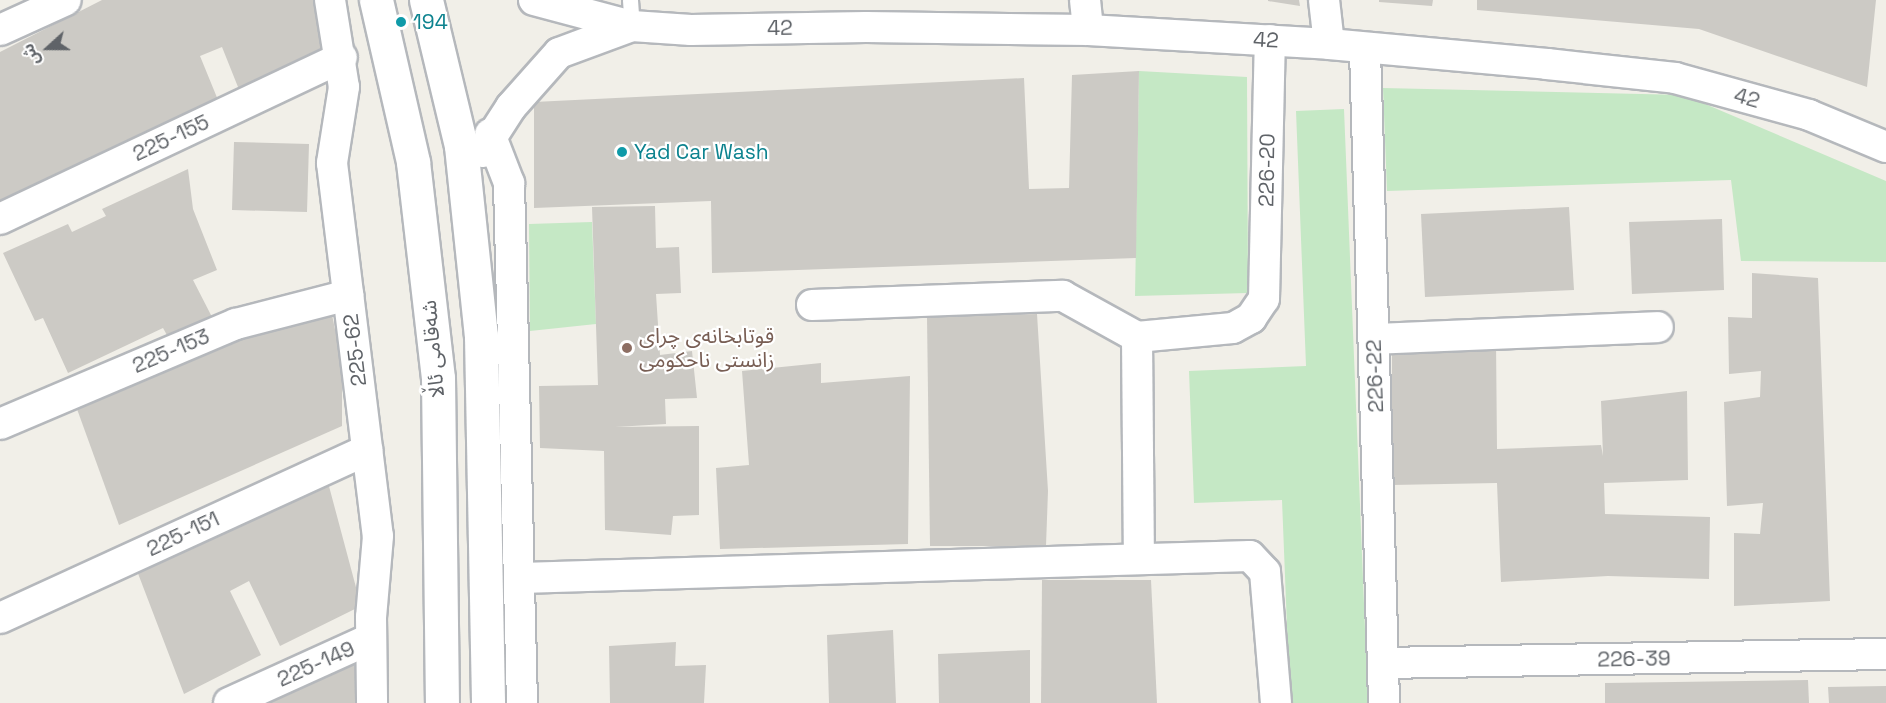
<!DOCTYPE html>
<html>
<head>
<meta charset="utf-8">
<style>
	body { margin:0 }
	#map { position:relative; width:1886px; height:703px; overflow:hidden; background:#f1efe8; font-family:"Space Grotesk","Noto Sans Arabic",sans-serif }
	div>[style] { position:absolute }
	.green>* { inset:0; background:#c5e8c5 }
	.building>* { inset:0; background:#cccac5 }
	.roads { filter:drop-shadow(2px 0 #b5b8bc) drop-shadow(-2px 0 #b5b8bc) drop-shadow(0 2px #b5b8bc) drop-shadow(0 -2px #b5b8bc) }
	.service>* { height:15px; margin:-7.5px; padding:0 7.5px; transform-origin:7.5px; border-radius:7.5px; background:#fff }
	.minor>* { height:30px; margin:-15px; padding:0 15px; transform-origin:15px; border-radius:15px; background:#fff }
	.secondary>* { height:33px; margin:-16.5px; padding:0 16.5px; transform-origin:16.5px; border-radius:16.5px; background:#fff }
	.dots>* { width:16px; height:16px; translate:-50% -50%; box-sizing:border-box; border:3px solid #fff; border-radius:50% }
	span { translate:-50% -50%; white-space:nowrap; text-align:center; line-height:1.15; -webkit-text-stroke:4.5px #fff; paint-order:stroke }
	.culture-label { font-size:21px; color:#0d838f }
	.left { translate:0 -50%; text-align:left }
	.street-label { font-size:21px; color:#5f6368 }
	.education-label { font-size:21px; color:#785e54 }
	.north { position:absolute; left:18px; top:18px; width:60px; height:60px; -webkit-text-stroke:4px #fff; paint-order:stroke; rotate:249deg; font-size:16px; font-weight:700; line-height:24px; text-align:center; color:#5f6368 }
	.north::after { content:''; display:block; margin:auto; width:21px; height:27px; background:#5f6368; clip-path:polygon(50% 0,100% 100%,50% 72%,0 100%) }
</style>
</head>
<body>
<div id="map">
	<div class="green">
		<i style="clip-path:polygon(1139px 71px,1247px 77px,1248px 293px,1135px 296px)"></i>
		<i style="clip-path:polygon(1383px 88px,1684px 95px,1886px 181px,1886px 262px,1741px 261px,1731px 180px,1387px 191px)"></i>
		<i style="clip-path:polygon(1344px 109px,1368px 703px,1290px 703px,1282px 500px,1194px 503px,1189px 371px,1306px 366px,1296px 111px)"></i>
		<i style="clip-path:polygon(592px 222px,596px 324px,530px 331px,529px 224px)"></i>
	</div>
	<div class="building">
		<i style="clip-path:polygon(102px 0,319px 0,333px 50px,240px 92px,222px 47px,200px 56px,218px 100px,0 203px,0 52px)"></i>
		<i style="clip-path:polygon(1299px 0,1300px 6px,1268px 1px,1268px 0)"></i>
		<i style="clip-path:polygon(1379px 0,1433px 0,1432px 6px,1379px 2px)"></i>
		<i style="clip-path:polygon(1477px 0,1876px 0,1867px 87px,1699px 29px,1477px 10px)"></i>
		<i style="clip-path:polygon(1139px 71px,1136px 258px,712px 273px,711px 201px,534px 208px,534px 102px,1024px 78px,1029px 189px,1069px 188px,1072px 75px)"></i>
		<i style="clip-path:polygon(234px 142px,309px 144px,307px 212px,232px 210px)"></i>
		<i style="clip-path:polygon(188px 169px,193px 209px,217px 270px,193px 280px,212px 317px,168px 337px,163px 328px,68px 373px,43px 318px,35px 321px,3px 253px,68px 224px,72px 232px,106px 216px,102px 209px)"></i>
		<i style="clip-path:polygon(655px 206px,656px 248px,679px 247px,681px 293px,656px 294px,660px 355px,692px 351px,697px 398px,665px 399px,666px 424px,615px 427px,699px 426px,699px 515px,673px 516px,671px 535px,605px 530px,604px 451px,540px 448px,539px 386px,598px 385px,592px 207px)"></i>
		<i style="clip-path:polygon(1569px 207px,1574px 290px,1425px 297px,1421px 214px)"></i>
		<i style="clip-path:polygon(1722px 219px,1724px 290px,1632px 294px,1629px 222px)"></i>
		<i style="clip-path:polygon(1752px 273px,1818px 278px,1830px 601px,1734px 606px,1734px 533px,1760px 534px,1763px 503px,1727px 506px,1724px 402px,1760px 397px,1761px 371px,1729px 374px,1728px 317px,1752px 318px)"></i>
		<i style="clip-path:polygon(331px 310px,342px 363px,342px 426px,119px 525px,73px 398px,215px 339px)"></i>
		<i style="clip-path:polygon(1037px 314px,1048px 491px,1046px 546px,930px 546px,927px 317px)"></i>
		<i style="clip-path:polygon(1496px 341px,1497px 449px,1601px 445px,1603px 456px,1601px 401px,1687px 391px,1688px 480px,1604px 483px,1605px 514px,1710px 517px,1709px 579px,1608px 576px,1501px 582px,1497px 483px,1392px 485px,1392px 349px)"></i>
		<i style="clip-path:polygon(821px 363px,821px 383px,910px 376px,908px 544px,720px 549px,716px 468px,749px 465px,742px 371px)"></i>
		<i style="clip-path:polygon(326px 475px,361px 606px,280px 646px,249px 581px,230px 591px,261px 655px,184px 694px,134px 563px)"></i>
		<i style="clip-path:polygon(1042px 580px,1151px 580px,1157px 703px,1041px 703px)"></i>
		<i style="clip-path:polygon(893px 630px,896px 703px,829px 703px,827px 635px)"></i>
		<i style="clip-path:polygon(676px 642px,675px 666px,706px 665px,704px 703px,610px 703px,609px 646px)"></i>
		<i style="clip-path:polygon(1030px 650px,1030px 703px,939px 703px,938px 654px)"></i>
		<i style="clip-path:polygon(360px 654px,360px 703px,257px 703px)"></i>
		<i style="clip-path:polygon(1808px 680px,1809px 703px,1605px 703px,1605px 683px)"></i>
		<i style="clip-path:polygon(1886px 686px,1886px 703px,1829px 703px,1828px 687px)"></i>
	</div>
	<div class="roads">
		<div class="service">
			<i style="left:630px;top:0;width:26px;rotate:86deg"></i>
		</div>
		<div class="minor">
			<i style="left:330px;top:0;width:88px;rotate:80.9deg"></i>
			<i style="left:344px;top:87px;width:77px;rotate:99deg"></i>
			<i style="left:332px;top:163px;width:376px;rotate:83deg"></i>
			<i style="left:378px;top:536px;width:81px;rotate:94.9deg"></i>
			<i style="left:371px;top:617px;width:86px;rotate:89.3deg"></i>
			<i style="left:534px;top:0;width:101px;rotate:14.9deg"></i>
			<i style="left:632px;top:26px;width:59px;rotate:3.9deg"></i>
			<i style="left:691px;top:30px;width:175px;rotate:-1deg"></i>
			<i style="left:866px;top:27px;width:222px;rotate:0.8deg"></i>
			<i style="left:1088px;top:30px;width:241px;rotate:3.3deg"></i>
			<i style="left:1329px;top:44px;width:219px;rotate:5.2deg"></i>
			<i style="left:1547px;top:64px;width:129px;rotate:6.2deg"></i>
			<i style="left:1675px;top:78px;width:139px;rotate:15.4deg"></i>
			<i style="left:1809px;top:115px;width:83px;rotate:22.6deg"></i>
			<i style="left:1085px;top:0;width:30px;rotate:84deg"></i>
			<i style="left:1324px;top:0;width:44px;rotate:83.5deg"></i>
			<i style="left:0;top:30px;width:72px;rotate:-24.4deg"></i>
			<i style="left:1365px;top:50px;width:653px;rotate:88.33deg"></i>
			<i style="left:490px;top:134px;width:53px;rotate:68.8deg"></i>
			<i style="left:509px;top:183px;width:520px;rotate:88.57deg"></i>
			<i style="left:482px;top:152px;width:54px;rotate:-57.2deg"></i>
			<i style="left:511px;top:107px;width:72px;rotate:-48.4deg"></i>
			<i style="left:559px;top:53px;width:78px;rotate:-20.3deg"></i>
			<i style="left:0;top:219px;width:378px;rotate:-25.3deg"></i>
			<i style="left:812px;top:305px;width:251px;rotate:-2.1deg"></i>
			<i style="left:1063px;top:296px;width:85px;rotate:29deg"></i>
			<i style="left:1137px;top:337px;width:96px;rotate:-5.4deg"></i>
			<i style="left:1233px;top:328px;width:21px;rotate:-29deg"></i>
			<i style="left:1251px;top:318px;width:23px;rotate:-56deg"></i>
			<i style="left:1264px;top:299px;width:259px;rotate:-88.7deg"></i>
			<i style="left:1137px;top:337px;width:222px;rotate:89.5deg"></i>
			<i style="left:1374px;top:339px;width:284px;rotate:-2.4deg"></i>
			<i style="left:0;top:424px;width:256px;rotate:-23deg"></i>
			<i style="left:236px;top:324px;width:116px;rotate:-14.5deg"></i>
			<i style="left:521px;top:578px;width:729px;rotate:-1.73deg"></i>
			<i style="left:1250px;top:556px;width:22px;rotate:47deg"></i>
			<i style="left:1265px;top:572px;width:131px;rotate:85.2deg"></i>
			<i style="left:0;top:618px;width:404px;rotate:-24.6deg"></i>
			<i style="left:1383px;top:663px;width:503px;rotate:-1.03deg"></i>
			<i style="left:229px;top:703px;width:155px;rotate:-24.4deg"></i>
		</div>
		<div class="secondary">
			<i style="left:376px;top:0;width:166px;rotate:77.1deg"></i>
			<i style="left:413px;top:162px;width:217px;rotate:83.4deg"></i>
			<i style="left:438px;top:378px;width:325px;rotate:89.3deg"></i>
			<i style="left:426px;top:0;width:150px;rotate:76.5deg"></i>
			<i style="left:461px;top:146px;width:191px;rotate:84deg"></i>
			<i style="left:481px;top:336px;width:367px;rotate:88.9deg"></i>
		</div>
	</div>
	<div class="dots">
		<i style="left:401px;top:22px;background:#0f9aa8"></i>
		<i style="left:622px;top:152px;background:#0f9aa8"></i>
		<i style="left:627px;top:348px;background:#8d6e63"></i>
	</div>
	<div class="culture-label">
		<span class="left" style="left:413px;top:22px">194</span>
		<span class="left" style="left:634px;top:152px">Yad Car Wash</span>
	</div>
	<div class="street-label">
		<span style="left:780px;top:28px;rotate:-1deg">42</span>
		<span style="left:1266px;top:40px;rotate:3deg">42</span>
		<span style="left:1747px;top:98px;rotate:16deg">42</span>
		<span style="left:171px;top:138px;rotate:-25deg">225-155</span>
		<span style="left:1267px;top:170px;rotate:-89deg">226-20</span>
		<span style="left:433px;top:349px;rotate:-95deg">شه‌قامی ئاڵا</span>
		<span style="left:355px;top:350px;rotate:-97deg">225-62</span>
		<span style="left:171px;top:351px;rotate:-23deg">225-153</span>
		<span style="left:1375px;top:376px;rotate:-92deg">226-22</span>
		<span style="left:183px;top:534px;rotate:-25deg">225-151</span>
		<span style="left:1634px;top:659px;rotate:-1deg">226-39</span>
		<span style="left:316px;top:664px;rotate:-24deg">225-149</span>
	</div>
	<div class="education-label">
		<span class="left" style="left:639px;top:348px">قوتابخانەی چرای<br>زانستی ناحکومی</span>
	</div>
	<div class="north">ش</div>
</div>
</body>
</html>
